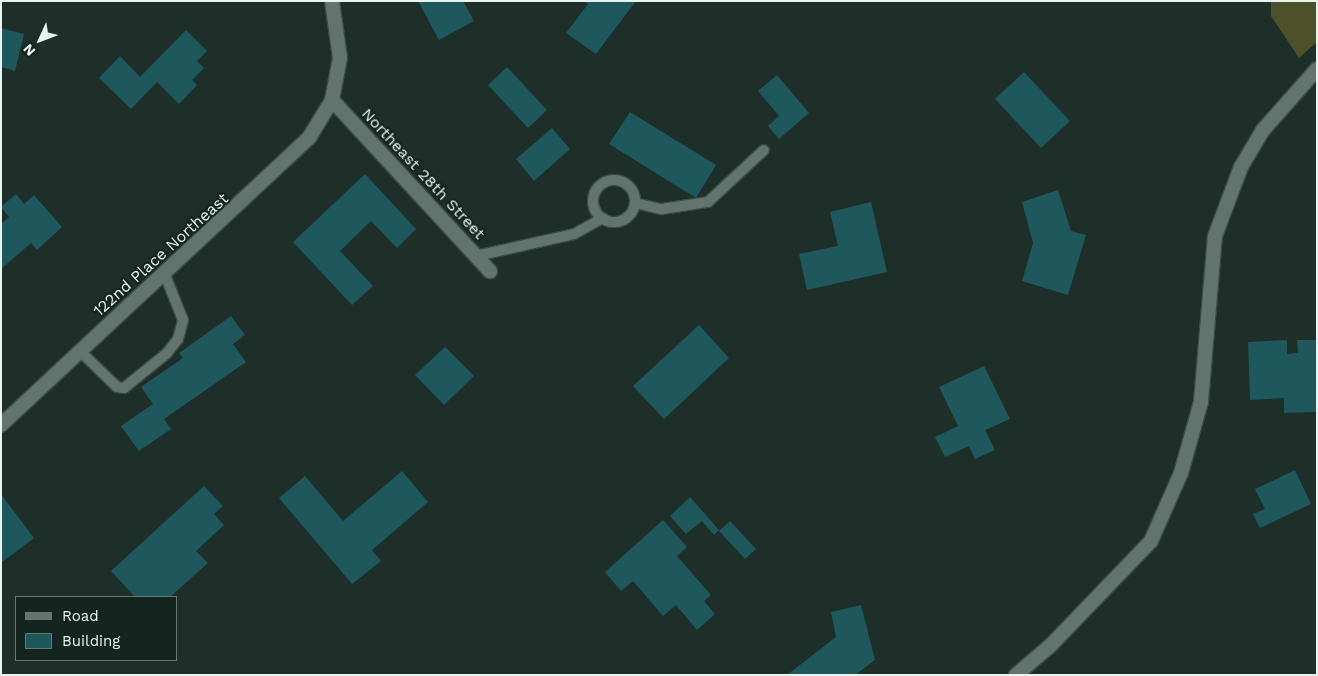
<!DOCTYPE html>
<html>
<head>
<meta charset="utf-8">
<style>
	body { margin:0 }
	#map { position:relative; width:1318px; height:676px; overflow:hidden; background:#1e2e29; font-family:"Work Sans",sans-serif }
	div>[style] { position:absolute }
	.green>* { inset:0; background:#4d512b }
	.building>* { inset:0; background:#1e585c }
	.roads { filter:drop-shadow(1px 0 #3d4b47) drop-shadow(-1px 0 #3d4b47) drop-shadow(0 1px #3d4b47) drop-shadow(0 -1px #3d4b47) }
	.service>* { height:10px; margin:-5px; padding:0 5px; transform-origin:5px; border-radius:5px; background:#62746e }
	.service>.ring { margin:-5px; padding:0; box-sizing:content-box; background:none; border:10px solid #62746e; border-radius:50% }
	.minor>* { height:14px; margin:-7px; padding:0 7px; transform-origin:7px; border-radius:7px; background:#62746e }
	span { translate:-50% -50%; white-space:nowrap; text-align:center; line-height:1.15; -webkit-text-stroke:4px #14241f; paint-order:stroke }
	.street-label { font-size:16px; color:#e9f4f0 }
	.frame { position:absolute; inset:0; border:2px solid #e9f4f0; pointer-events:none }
	.legend { position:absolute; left:15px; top:596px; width:162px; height:65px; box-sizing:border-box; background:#14241f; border:1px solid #697773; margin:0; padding:6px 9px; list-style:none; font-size:15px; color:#e9f4f0 }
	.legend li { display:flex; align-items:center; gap:10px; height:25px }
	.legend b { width:25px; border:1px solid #697773 }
	.north { position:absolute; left:15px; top:15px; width:50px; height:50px; -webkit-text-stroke:4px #14241f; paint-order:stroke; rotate:227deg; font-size:14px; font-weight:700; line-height:20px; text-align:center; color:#e9f4f0 }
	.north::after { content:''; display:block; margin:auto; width:18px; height:22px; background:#e9f4f0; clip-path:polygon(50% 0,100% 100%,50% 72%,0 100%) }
</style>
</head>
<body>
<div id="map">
	<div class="green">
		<i style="clip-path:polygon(1271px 1px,1317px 1px,1317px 42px,1299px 58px,1271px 16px)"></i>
	</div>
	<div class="building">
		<i style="clip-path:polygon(418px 1px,463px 1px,474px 21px,439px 40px)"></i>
		<i style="clip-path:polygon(584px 1px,636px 1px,596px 54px,566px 33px,588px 4px)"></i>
		<i style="clip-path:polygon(1px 28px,24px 34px,15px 71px,1px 67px)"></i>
		<i style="clip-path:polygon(186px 30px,207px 51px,197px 61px,204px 68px,192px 80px,197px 85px,179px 104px,157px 82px,131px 109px,99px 78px,120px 56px,140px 77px)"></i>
		<i style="clip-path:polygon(507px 67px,547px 110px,528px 128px,488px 85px)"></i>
		<i style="clip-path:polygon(1024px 72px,1070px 121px,1041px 148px,995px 99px)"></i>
		<i style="clip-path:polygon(777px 75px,809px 113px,779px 139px,768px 126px,779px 116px,758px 91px)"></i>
		<i style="clip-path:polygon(630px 112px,716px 165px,696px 198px,609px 144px)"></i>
		<i style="clip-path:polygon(552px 128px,570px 149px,534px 181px,516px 159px)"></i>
		<i style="clip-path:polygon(365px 174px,416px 229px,397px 248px,371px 221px,340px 251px,373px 286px,352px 305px,293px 242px)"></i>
		<i style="clip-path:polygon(1058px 190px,1071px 231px,1086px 235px,1068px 295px,1022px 281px,1033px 243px,1022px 202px)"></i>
		<i style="clip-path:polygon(16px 194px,24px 204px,34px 195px,62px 227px,37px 250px,31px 243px,1px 269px,1px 224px,9px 217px,1px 207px)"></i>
		<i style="clip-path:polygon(871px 202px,887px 272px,807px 290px,799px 254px,838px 246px,830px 212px)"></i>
		<i style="clip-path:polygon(231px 316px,245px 335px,233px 344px,246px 362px,164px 419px,171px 429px,139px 451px,121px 426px,153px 404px,141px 387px,183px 358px,179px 353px)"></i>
		<i style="clip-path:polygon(699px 325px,729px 358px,664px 419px,633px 386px)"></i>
		<i style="clip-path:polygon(1287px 340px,1287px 354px,1298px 353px,1297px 340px,1317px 340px,1317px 412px,1284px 413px,1284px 398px,1250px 400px,1248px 342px)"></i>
		<i style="clip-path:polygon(445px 347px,474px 376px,444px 405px,415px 375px)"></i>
		<i style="clip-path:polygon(984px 366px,1010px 419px,985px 430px,995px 450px,975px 459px,969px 446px,945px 457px,935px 437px,958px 426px,939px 387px)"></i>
		<i style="clip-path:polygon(1295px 470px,1311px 504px,1260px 528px,1253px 514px,1265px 509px,1255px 489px)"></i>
		<i style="clip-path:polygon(402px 471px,428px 502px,372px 550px,381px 561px,352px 584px,279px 498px,305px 476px,343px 521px)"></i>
		<i style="clip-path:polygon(204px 486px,223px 506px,214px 514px,224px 525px,196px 551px,208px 563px,170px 597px,135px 597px,111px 571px)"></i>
		<i style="clip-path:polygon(1px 494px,34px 538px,2px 562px,1px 561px)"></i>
		<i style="clip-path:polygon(690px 497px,719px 530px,714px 535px,702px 521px,686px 534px,670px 516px)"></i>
		<i style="clip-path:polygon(663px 520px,687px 547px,677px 556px,711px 595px,704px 601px,715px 614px,697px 630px,676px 605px,663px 616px,633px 581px,621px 591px,605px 572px)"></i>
		<i style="clip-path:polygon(730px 521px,756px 549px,745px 559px,719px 531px)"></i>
		<i style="clip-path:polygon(861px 605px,875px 660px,855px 675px,787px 675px,836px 637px,831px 612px)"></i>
	</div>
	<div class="roads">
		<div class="service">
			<i class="ring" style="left:593px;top:180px;width:32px;height:32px"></i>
			<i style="left:635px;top:203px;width:28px;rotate:13deg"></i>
			<i style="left:662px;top:209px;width:47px;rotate:-8.7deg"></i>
			<i style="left:708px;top:202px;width:76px;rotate:-42.9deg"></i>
			<i style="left:476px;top:256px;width:100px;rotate:-12.7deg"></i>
			<i style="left:574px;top:234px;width:33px;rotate:-29deg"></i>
			<i style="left:81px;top:352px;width:50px;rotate:44.2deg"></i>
			<i style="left:117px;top:387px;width:7px;rotate:8deg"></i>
			<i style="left:124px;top:388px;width:55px;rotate:-39.1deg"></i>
			<i style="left:167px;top:353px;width:18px;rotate:-52deg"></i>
			<i style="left:178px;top:339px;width:20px;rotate:-75deg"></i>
			<i style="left:183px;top:320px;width:48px;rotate:-111.8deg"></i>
		</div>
		<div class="minor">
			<i style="left:332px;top:100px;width:233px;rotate:47.3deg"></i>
			<i style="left:1px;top:425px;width:421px;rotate:-43deg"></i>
			<i style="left:309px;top:138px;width:44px;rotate:-58.8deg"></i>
			<i style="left:332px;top:100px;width:43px;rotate:-79.2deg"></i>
			<i style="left:340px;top:58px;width:58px;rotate:-98deg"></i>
			<i style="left:1016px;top:675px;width:46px;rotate:-40.6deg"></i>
			<i style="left:1051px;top:645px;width:144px;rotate:-46.1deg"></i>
			<i style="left:1151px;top:541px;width:74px;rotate:-66.2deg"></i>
			<i style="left:1181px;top:473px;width:74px;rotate:-74.3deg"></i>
			<i style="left:1201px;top:402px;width:167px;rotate:-85.2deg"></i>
			<i style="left:1215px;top:236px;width:74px;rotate:-69.4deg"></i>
			<i style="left:1241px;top:167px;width:43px;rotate:-59.3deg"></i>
			<i style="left:1263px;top:130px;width:81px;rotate:-48.5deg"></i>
		</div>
	</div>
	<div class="street-label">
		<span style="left:423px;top:174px;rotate:47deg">Northeast 28th Street</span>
		<span style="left:161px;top:255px;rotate:-42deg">122nd Place Northeast</span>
	</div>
	<div class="frame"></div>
	<ul class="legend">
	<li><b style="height:6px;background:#62746e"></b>Road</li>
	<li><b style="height:14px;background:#1e585c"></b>Building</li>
	</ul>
	<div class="north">N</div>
</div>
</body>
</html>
